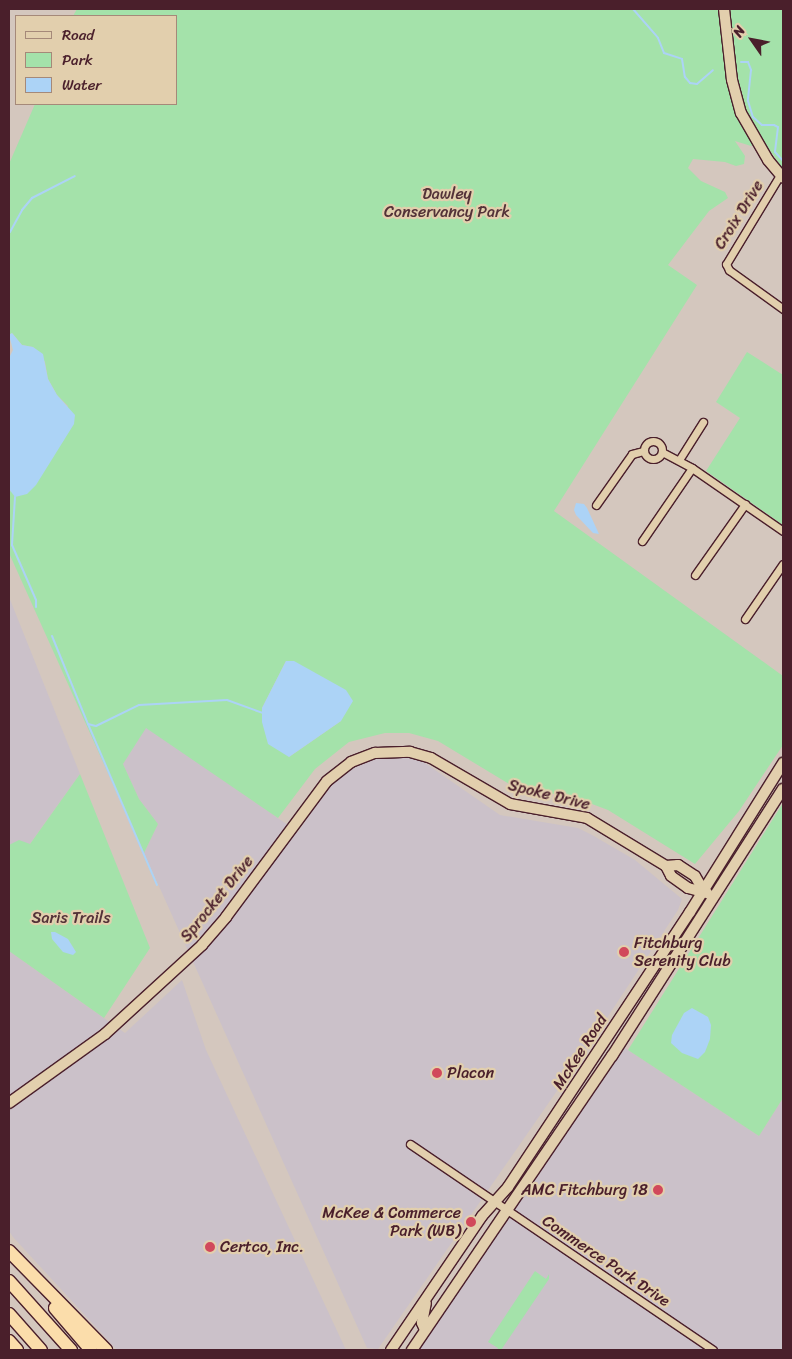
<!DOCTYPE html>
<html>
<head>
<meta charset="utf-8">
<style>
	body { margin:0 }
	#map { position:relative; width:792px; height:1359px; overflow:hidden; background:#d4c7be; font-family:Sriracha,sans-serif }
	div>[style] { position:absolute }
	.built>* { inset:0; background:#cbc1c9 }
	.green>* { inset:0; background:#a4e2aa }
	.water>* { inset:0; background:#acd3f6 }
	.stream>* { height:2px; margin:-1px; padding:0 1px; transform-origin:1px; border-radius:1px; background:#acd3f6 }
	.roads { filter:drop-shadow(1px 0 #4a1f2b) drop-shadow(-1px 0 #4a1f2b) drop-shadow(0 1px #4a1f2b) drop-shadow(0 -1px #4a1f2b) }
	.street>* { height:7px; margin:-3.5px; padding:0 3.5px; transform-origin:3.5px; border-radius:3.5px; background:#e2cfad }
	.street>.ring { margin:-3.5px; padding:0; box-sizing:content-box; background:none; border:7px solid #e2cfad; border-radius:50% }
	.secondary>* { height:10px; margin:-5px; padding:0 5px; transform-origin:5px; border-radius:5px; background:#e2cfad }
	.highway>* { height:12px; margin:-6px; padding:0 6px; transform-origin:6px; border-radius:6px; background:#fbddab }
	.dots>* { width:14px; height:14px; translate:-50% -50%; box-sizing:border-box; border:2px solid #e2cfad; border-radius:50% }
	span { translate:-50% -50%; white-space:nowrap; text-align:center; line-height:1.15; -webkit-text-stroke:4.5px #e2cfad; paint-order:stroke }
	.park-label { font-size:16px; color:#533238 }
	.street-label { font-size:16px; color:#4a1f2b }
	.poi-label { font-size:16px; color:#4a1f2b }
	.left { translate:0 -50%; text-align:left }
	.right { translate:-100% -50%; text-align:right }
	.frame { position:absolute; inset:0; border:10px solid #4a1f2b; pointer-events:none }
	.legend { position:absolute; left:15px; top:15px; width:162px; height:90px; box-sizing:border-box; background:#e2cfad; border:1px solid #a58979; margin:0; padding:6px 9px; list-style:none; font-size:15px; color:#4a1f2b }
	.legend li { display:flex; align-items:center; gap:10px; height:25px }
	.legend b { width:25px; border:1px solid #a58979 }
	.north { position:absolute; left:727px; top:15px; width:50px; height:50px; -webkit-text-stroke:4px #e2cfad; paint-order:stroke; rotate:303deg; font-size:14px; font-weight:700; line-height:20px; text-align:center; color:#4a1f2b }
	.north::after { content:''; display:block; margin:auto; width:18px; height:22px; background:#4a1f2b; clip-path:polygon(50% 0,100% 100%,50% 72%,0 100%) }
</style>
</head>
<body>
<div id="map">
	<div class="built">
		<i style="clip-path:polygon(9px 597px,80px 774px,9px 873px)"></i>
		<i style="clip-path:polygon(146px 727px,298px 832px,328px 788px,351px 769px,376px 759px,401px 755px,422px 761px,500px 815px,578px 828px,592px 835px,635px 860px,682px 899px,678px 910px,597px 1033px,378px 1349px,367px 1348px,144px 853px,158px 824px,139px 799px,123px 764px)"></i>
		<i style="clip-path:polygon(9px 951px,125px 1033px,182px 980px,206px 1050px,346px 1350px,117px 1350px,13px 1237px,9px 1231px)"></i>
		<i style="clip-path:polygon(625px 1048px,759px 1136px,783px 1098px,783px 1350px,418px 1350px)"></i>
	</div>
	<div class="green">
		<i style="clip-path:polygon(evenodd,77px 9px,783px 9px,783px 169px,762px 139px,751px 146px,735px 141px,745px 156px,744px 164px,736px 166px,725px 162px,693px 159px,688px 168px,701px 181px,725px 192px,728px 198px,709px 211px,668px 265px,697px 285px,554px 511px,783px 676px,783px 745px,739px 811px,695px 864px,608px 810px,576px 798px,514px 787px,438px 741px,409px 733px,385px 733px,349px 742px,315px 769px,278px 818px,146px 728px,123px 764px,139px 799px,158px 824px,144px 853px,9px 553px,9px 489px,11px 492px,68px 406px,57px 395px,48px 379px,45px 362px,33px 347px,22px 345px,12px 333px,9px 335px,9px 164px,35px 104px,176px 104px,176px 16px,73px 16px,77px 9px,286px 661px,341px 721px,289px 757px,262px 708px,286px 661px)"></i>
		<i style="clip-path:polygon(747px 352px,783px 375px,783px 525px,706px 471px,740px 418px,716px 402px)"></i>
		<i style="clip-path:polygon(80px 774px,150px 948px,104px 1018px,9px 951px,9px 845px,19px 840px,30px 844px)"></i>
		<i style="clip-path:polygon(783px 803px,783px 1098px,759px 1136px,628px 1050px)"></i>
		<i style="clip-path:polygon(535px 1271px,546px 1279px,549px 1274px,549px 1279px,501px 1350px,497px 1350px,498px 1348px,488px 1342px)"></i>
	</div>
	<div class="water">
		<i style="clip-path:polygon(12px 333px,22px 345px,33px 347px,43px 354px,48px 379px,57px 395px,75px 415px,74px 424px,36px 485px,27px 494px,15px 497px,9px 489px,9px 358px,13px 350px,9px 335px)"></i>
		<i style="clip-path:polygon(576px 503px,584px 504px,587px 508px,599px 534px,593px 533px,576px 515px,574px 510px)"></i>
		<i style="clip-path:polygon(286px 661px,294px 661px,346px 690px,353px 701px,341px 721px,289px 757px,268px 744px,262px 722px,262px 708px)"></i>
		<i style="clip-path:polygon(51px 932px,55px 932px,68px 939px,76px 952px,73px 955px,63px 952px,52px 939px)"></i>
		<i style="clip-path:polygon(692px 1008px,708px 1017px,711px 1025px,710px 1039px,705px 1052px,698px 1059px,682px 1053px,671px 1043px,672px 1035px,684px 1013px)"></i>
	</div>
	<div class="stream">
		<i style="left:633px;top:9px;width:38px;rotate:49deg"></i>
		<i style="left:658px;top:38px;width:16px;rotate:68deg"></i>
		<i style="left:664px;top:53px;width:19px;rotate:18deg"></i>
		<i style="left:682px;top:59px;width:18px;rotate:81deg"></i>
		<i style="left:685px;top:77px;width:8px;rotate:50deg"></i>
		<i style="left:690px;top:83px;width:7px;rotate:8deg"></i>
		<i style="left:697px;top:84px;width:21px;rotate:-41deg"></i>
		<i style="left:741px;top:62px;width:7px"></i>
		<i style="left:748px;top:62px;width:9px;rotate:69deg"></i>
		<i style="left:751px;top:70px;width:31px;rotate:96deg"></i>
		<i style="left:748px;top:101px;width:17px;rotate:73deg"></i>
		<i style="left:753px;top:117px;width:12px;rotate:42deg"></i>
		<i style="left:762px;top:125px;width:12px"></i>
		<i style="left:774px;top:125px;width:4px;rotate:27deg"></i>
		<i style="left:778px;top:127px;width:25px;rotate:97deg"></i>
		<i style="left:775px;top:152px;width:12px;rotate:48deg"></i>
		<i style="left:10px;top:232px;width:25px;rotate:-61deg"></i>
		<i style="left:22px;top:210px;width:16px;rotate:-50deg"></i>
		<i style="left:32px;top:198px;width:48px;rotate:-27.1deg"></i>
		<i style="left:15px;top:497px;width:48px;rotate:93.6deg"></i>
		<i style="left:12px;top:545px;width:60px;rotate:66.4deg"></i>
		<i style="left:36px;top:600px;width:7px;rotate:90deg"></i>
		<i style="left:52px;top:636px;width:95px;rotate:67.8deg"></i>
		<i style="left:88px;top:724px;width:8px;rotate:14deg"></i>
		<i style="left:96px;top:726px;width:48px;rotate:-26deg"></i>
		<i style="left:139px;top:705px;width:88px;rotate:-3.3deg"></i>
		<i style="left:227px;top:700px;width:37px;rotate:20deg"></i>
		<i style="left:88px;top:724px;width:175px;rotate:66.8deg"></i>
	</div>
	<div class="roads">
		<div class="street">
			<i style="left:780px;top:175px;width:104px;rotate:121.2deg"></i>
			<i style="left:726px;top:264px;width:7px;rotate:63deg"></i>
			<i style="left:729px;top:270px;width:67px;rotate:35.8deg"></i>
			<i class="ring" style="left:644px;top:441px;width:11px;height:11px"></i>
			<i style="left:662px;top:452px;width:34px;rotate:28deg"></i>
			<i style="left:692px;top:468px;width:111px;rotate:34.7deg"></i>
			<i style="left:679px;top:460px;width:45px;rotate:-57.7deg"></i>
			<i style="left:596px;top:505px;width:62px;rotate:-54.8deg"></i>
			<i style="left:632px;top:454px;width:11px;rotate:-15deg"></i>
			<i style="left:642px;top:541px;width:88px;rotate:-55.6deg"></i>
			<i style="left:695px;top:575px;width:87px;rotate:-54.8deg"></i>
			<i style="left:745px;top:619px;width:67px;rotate:-55.4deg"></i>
			<i style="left:410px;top:1144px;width:366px;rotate:34.2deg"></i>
		</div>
		<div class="secondary">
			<i style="left:724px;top:9px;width:71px;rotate:83.6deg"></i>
			<i style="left:732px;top:80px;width:34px;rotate:75deg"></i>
			<i style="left:741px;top:113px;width:54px;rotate:60.1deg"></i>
			<i style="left:768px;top:160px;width:23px;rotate:50deg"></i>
			<i style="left:666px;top:866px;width:11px;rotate:63deg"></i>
			<i style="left:671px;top:876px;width:21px;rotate:35deg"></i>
			<i style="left:688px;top:888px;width:20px;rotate:15deg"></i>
			<i style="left:9px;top:1103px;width:118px;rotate:-35.7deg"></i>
			<i style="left:105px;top:1034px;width:132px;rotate:-42.5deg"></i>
			<i style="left:202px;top:945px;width:37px;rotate:-49deg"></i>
			<i style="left:226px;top:917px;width:169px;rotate:-53.4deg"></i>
			<i style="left:327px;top:781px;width:31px;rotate:-38deg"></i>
			<i style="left:351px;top:762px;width:26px;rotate:-21deg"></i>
			<i style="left:375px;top:753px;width:35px;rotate:-2deg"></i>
			<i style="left:410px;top:752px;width:22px;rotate:16deg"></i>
			<i style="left:431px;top:758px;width:91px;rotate:30.2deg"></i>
			<i style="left:510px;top:804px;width:78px;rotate:10.3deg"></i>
			<i style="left:587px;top:818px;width:92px;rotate:31.3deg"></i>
			<i style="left:666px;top:866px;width:12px;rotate:-5deg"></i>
			<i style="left:678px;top:865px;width:20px;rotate:33deg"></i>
			<i style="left:695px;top:876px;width:16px;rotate:60deg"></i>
			<i style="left:425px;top:1330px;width:8px;rotate:-113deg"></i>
			<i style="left:422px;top:1323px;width:20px;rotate:-79deg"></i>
			<i style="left:391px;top:1350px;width:162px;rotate:-55.8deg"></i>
			<i style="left:482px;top:1216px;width:39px;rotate:-48deg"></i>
			<i style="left:508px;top:1187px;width:330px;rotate:-56.5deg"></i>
			<i style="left:690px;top:912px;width:176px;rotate:-58deg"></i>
			<i style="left:412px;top:1350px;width:356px;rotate:-55.8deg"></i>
			<i style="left:612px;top:1056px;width:317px;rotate:-57.4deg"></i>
		</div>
		<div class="highway">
			<i style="left:9px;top:1251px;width:139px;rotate:45.6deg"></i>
			<i style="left:9px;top:1281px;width:93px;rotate:48.1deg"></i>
			<i style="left:55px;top:1308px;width:55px;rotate:49.4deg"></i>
			<i style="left:9px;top:1314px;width:48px;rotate:48.4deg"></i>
			<i style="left:9px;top:1341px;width:12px;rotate:48deg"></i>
		</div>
	</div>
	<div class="dots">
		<i style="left:624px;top:952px;background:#d1495b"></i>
		<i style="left:437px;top:1073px;background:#d1495b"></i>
		<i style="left:658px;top:1190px;background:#d1495b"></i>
		<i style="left:471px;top:1222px;background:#d1495b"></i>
		<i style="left:210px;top:1247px;background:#d1495b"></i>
	</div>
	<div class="park-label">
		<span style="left:447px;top:203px">Dawley<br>Conservancy Park</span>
		<span style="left:71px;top:918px">Saris Trails</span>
	</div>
	<div class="street-label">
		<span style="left:739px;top:215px;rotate:-58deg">Croix Drive</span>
		<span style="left:549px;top:795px;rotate:14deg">Spoke Drive</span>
		<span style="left:217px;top:899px;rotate:-51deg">Sprocket Drive</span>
		<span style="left:580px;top:1052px;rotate:-57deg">McKee Road</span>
		<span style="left:606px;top:1261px;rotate:34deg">Commerce Park Drive</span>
	</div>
	<div class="poi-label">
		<span class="left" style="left:634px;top:952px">Fitchburg<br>Serenity Club</span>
		<span class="left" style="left:447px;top:1073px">Placon</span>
		<span class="right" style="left:648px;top:1190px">AMC Fitchburg 18</span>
		<span class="right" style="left:461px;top:1222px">McKee &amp; Commerce<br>Park (WB)</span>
		<span class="left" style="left:220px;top:1247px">Certco, Inc.</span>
	</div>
	<div class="frame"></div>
	<ul class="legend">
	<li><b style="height:6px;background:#e2cfad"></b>Road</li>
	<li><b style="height:14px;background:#a4e2aa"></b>Park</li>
	<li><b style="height:14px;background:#acd3f6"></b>Water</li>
	</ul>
	<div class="north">N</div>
</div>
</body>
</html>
